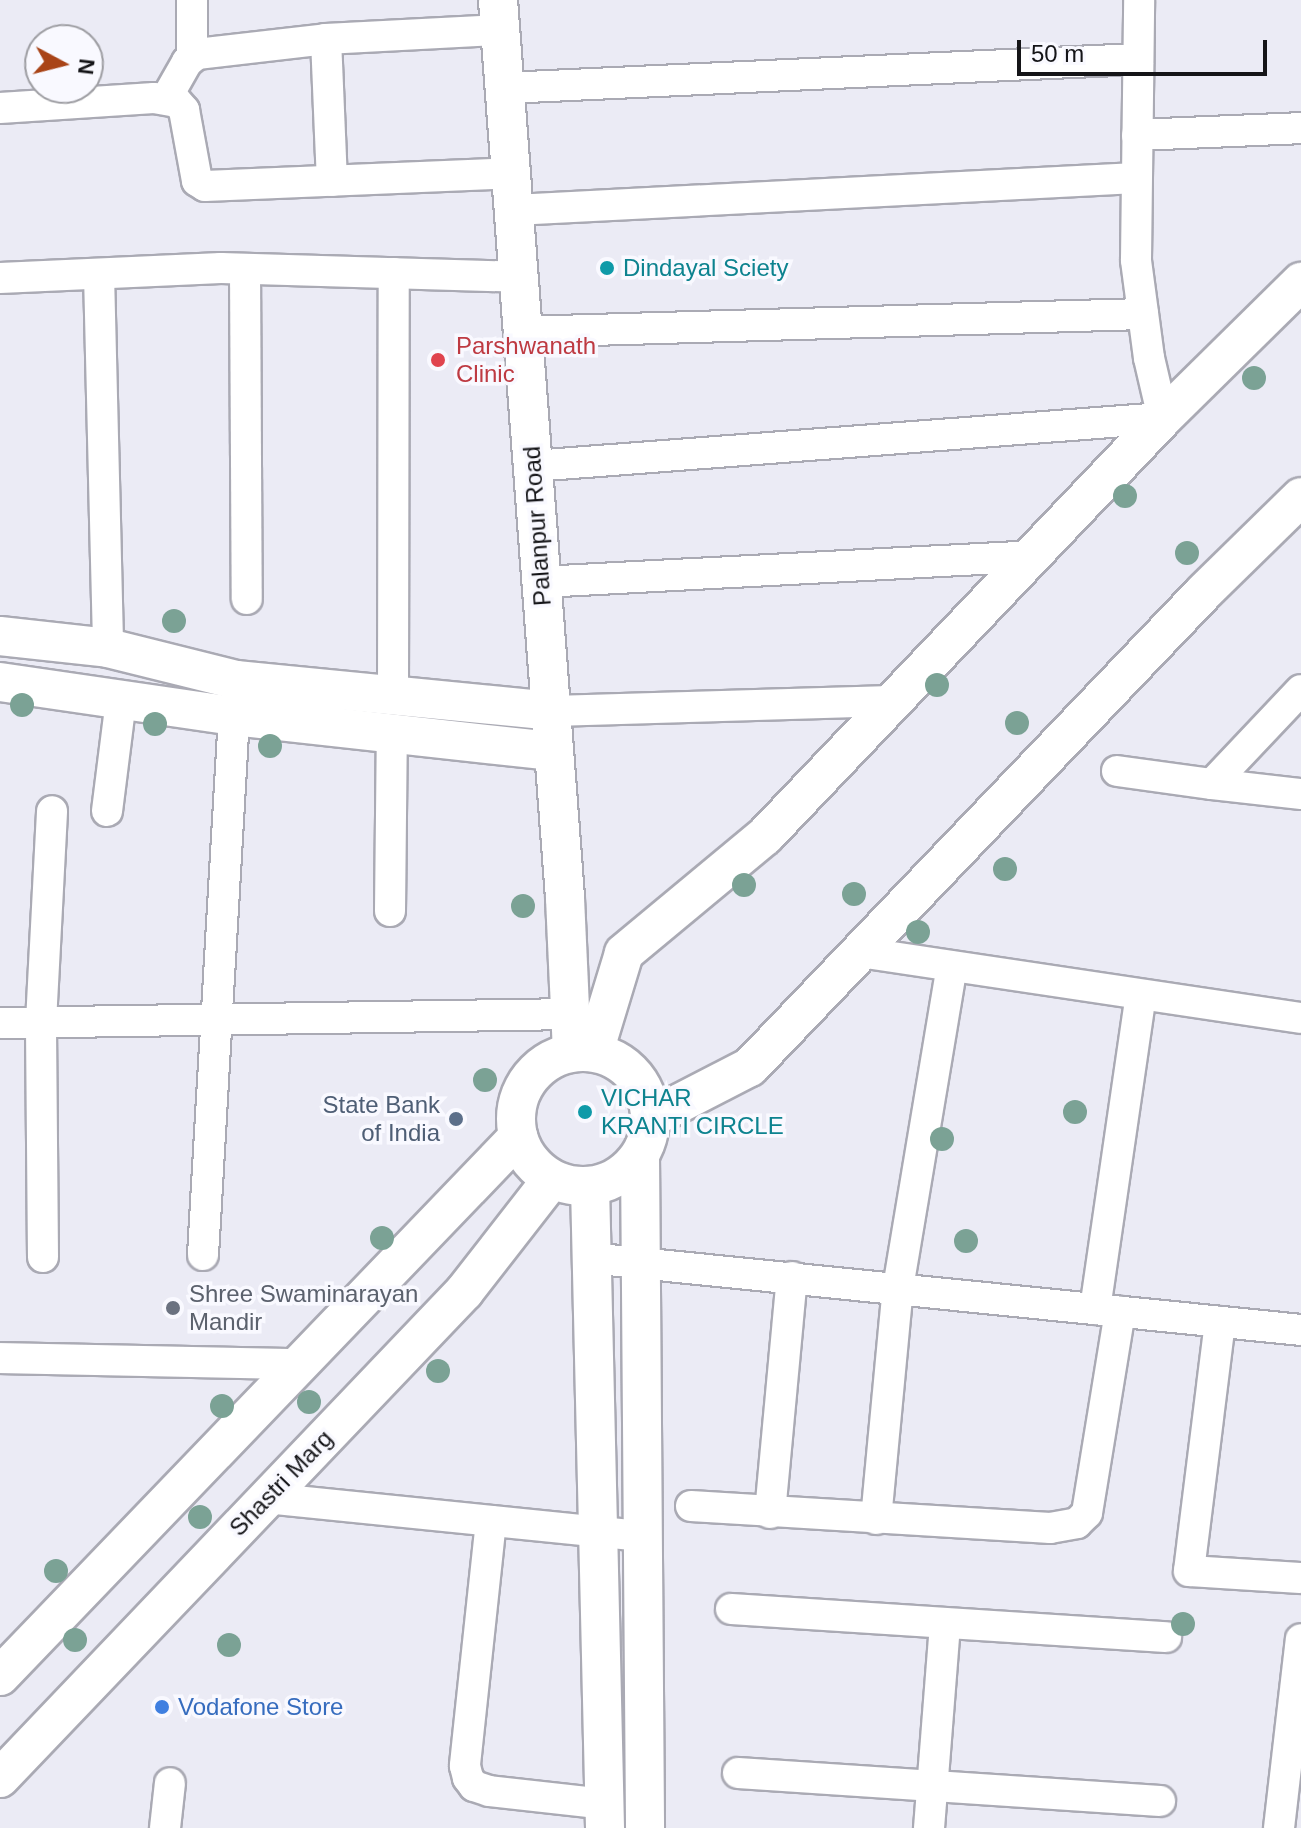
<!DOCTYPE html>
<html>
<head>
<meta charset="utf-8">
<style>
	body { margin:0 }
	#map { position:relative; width:1301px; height:1828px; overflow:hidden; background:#ebebf5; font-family:Helvetica,sans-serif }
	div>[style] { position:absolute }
	.roads { filter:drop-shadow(2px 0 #aaaab4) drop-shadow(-2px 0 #aaaab4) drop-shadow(0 2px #aaaab4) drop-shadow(0 -2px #aaaab4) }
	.minor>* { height:30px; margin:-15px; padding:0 15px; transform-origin:15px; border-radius:15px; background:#fff }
	.tertiary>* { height:38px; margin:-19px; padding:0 19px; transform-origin:19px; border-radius:19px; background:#fff }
	.tertiary>.ring { margin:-19px; padding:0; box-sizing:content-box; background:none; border:38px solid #fff; border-radius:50% }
	.trees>* { width:24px; height:24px; margin:-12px; border-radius:50%; background:#7ba295 }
	.dots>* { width:22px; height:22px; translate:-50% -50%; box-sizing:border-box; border:4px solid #f9f9ff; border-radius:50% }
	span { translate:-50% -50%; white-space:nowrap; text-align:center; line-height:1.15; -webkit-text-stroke:7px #f9f9ff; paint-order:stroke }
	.culture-label { font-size:24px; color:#0d838f }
	.left { translate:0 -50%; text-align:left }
	.health-label { font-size:24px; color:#be3a42 }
	.street-label { font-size:24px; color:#151518 }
	.service-label { font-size:24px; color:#4e5e75 }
	.right { translate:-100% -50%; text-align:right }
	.worship-label { font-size:24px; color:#5b616d }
	.shop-label { font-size:24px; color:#366cbe }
	.north { position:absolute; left:24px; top:24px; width:80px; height:80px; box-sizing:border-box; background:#f9f9ff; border:2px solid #9e9ea3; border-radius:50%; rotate:97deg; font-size:22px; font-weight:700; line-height:32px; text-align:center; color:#151518 }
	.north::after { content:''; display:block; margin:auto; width:28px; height:36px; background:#a94417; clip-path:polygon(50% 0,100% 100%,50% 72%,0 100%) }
	.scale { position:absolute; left:1017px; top:40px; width:250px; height:36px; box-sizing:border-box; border:4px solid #151518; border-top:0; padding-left:10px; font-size:24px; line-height:28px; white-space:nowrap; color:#151518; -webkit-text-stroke:6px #f9f9ff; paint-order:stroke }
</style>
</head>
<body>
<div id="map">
	<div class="roads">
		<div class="minor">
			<i style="left:326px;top:39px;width:142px;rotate:87.6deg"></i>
			<i style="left:192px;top:56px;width:56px;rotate:-90deg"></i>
			<i style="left:505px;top:88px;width:634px;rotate:-2.62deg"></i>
			<i style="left:166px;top:99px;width:43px;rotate:-60.4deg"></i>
			<i style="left:187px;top:62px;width:13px;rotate:-39deg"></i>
			<i style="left:197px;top:54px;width:130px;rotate:-6.6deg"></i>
			<i style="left:326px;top:39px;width:174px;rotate:-3deg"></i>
			<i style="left:0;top:108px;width:154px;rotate:-3.7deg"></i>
			<i style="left:154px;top:98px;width:23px;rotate:10deg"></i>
			<i style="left:177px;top:102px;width:11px;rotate:49deg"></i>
			<i style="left:184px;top:110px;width:72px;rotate:79.6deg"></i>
			<i style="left:197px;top:181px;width:9px;rotate:32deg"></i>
			<i style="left:205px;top:186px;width:306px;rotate:-2.4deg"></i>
			<i style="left:1137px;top:135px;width:164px;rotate:-2.4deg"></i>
			<i style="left:514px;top:210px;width:623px;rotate:-2.95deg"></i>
			<i style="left:245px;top:269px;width:330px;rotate:89.7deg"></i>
			<i style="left:99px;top:274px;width:374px;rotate:88.6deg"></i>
			<i style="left:0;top:278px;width:221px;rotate:-2.6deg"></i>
			<i style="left:221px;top:268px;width:298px;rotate:1.7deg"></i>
			<i style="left:522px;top:332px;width:621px;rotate:-1.66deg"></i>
			<i style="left:533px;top:466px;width:632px;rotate:-4.36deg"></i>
			<i style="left:1163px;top:418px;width:62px;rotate:-103.1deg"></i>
			<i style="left:1149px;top:358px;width:99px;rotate:-97.6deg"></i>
			<i style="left:1136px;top:260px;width:260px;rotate:-89.3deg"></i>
			<i style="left:541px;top:582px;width:492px;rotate:-3deg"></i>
			<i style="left:393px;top:695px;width:422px;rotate:-89.9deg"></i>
			<i style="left:551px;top:711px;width:342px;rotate:-1.7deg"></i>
			<i style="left:1117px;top:771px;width:96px;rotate:7.8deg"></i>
			<i style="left:1212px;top:784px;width:129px;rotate:-46.6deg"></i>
			<i style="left:1212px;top:784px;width:90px;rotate:6.4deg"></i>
			<i style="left:107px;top:811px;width:112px;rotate:-82.8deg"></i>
			<i style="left:390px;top:911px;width:180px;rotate:-89.4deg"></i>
			<i style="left:859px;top:952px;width:447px;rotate:8.5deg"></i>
			<i style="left:0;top:1023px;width:570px;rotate:-0.9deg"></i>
			<i style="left:203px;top:1255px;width:540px;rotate:-86.71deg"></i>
			<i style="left:43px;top:1257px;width:235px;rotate:-90.5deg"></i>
			<i style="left:41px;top:1022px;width:211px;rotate:-87deg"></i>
			<i style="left:589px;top:1258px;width:716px;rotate:5.77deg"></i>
			<i style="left:1095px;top:1309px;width:317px;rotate:-81.7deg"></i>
			<i style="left:1220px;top:1322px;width:251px;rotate:97.1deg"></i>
			<i style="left:1189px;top:1571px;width:112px;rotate:3.6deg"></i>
			<i style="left:0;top:1358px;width:298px;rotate:1.2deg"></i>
			<i style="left:266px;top:1498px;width:378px;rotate:5.8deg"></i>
			<i style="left:691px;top:1506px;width:360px;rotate:3.5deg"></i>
			<i style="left:1050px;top:1528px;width:27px;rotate:-10deg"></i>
			<i style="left:1077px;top:1523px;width:14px;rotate:-45deg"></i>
			<i style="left:1087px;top:1513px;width:204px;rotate:-80.7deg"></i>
			<i style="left:770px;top:1513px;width:237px;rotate:-84.7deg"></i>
			<i style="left:876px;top:1519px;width:232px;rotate:-84.6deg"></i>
			<i style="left:898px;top:1288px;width:326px;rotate:-80.5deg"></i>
			<i style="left:491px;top:1521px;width:246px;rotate:96.1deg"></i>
			<i style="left:465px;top:1766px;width:12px;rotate:76deg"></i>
			<i style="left:468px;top:1778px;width:10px;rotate:53deg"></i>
			<i style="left:474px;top:1786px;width:16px;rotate:18deg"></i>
			<i style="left:489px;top:1791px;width:117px;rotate:6.4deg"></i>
			<i style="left:731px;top:1609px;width:436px;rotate:3.7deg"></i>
			<i style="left:738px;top:1773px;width:423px;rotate:3.8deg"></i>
			<i style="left:165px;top:1828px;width:45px;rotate:-83.7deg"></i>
			<i style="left:929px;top:1828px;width:205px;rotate:-85.5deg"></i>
			<i style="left:1279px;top:1828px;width:190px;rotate:-83.4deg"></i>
		</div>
		<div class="tertiary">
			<i style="left:498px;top:0;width:900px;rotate:85.73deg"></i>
			<i style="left:565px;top:898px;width:154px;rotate:87.4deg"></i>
			<i style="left:0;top:636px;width:109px;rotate:6.3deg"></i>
			<i style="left:108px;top:648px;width:132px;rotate:14deg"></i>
			<i style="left:236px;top:680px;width:317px;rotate:5.6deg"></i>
			<i style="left:0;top:682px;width:236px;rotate:8.3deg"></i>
			<i style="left:234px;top:716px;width:321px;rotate:6.3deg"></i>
			<i class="ring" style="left:516px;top:1052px;width:96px;height:96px"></i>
			<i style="left:594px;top:1052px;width:103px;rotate:-73.1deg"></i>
			<i style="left:624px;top:953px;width:183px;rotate:-39.7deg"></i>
			<i style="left:765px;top:836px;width:577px;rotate:-46.4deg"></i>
			<i style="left:1163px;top:418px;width:194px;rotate:-44.6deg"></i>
			<i style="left:651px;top:1118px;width:111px;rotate:-27.3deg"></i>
			<i style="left:750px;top:1067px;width:658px;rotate:-46.29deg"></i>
			<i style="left:1205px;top:591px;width:134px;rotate:-44.4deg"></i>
			<i style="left:640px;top:1156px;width:672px;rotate:89.57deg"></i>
			<i style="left:590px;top:1186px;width:642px;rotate:88.66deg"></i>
			<i style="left:0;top:1676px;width:748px;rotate:-46.14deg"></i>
			<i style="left:0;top:1778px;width:672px;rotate:-46.33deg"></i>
			<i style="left:464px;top:1292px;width:143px;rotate:-52.1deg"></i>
		</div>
	</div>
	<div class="trees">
		<i style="left:1254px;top:378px"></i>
		<i style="left:1125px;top:496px"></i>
		<i style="left:1187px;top:553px"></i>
		<i style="left:174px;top:621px"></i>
		<i style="left:937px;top:685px"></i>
		<i style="left:22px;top:705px"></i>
		<i style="left:1017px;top:723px"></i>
		<i style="left:155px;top:724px"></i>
		<i style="left:270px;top:746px"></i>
		<i style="left:1005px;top:869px"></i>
		<i style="left:744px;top:885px"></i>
		<i style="left:854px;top:894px"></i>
		<i style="left:523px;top:906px"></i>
		<i style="left:918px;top:932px"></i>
		<i style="left:485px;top:1080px"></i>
		<i style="left:1075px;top:1112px"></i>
		<i style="left:942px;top:1139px"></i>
		<i style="left:382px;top:1238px"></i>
		<i style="left:966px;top:1241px"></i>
		<i style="left:438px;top:1371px"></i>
		<i style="left:309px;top:1402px"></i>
		<i style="left:222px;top:1406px"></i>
		<i style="left:200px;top:1517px"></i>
		<i style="left:56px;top:1571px"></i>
		<i style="left:1183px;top:1624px"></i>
		<i style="left:75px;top:1640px"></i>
		<i style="left:229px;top:1645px"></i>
	</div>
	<div class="dots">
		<i style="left:607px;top:268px;background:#0f9aa8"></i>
		<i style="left:438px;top:360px;background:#e0444e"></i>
		<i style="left:585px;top:1112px;background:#0f9aa8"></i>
		<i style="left:456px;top:1119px;background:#5c6f8a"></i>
		<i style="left:173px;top:1308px;background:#6b7280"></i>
		<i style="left:162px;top:1707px;background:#3f7fe0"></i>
	</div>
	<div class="culture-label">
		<span class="left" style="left:623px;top:268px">Dindayal Sciety</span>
		<span class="left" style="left:601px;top:1112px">VICHAR<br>KRANTI CIRCLE</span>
	</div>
	<div class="health-label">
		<span class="left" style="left:456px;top:360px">Parshwanath<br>Clinic</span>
	</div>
	<div class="street-label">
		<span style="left:537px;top:526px;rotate:-94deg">Palanpur Road</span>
		<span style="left:281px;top:1483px;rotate:-46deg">Shastri Marg</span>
	</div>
	<div class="service-label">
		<span class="right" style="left:440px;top:1119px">State Bank<br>of India</span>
	</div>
	<div class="worship-label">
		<span class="left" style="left:189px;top:1308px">Shree Swaminarayan<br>Mandir</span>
	</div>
	<div class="shop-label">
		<span class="left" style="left:178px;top:1707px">Vodafone Store</span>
	</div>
	<div class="north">N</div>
	<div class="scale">50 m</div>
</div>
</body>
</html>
